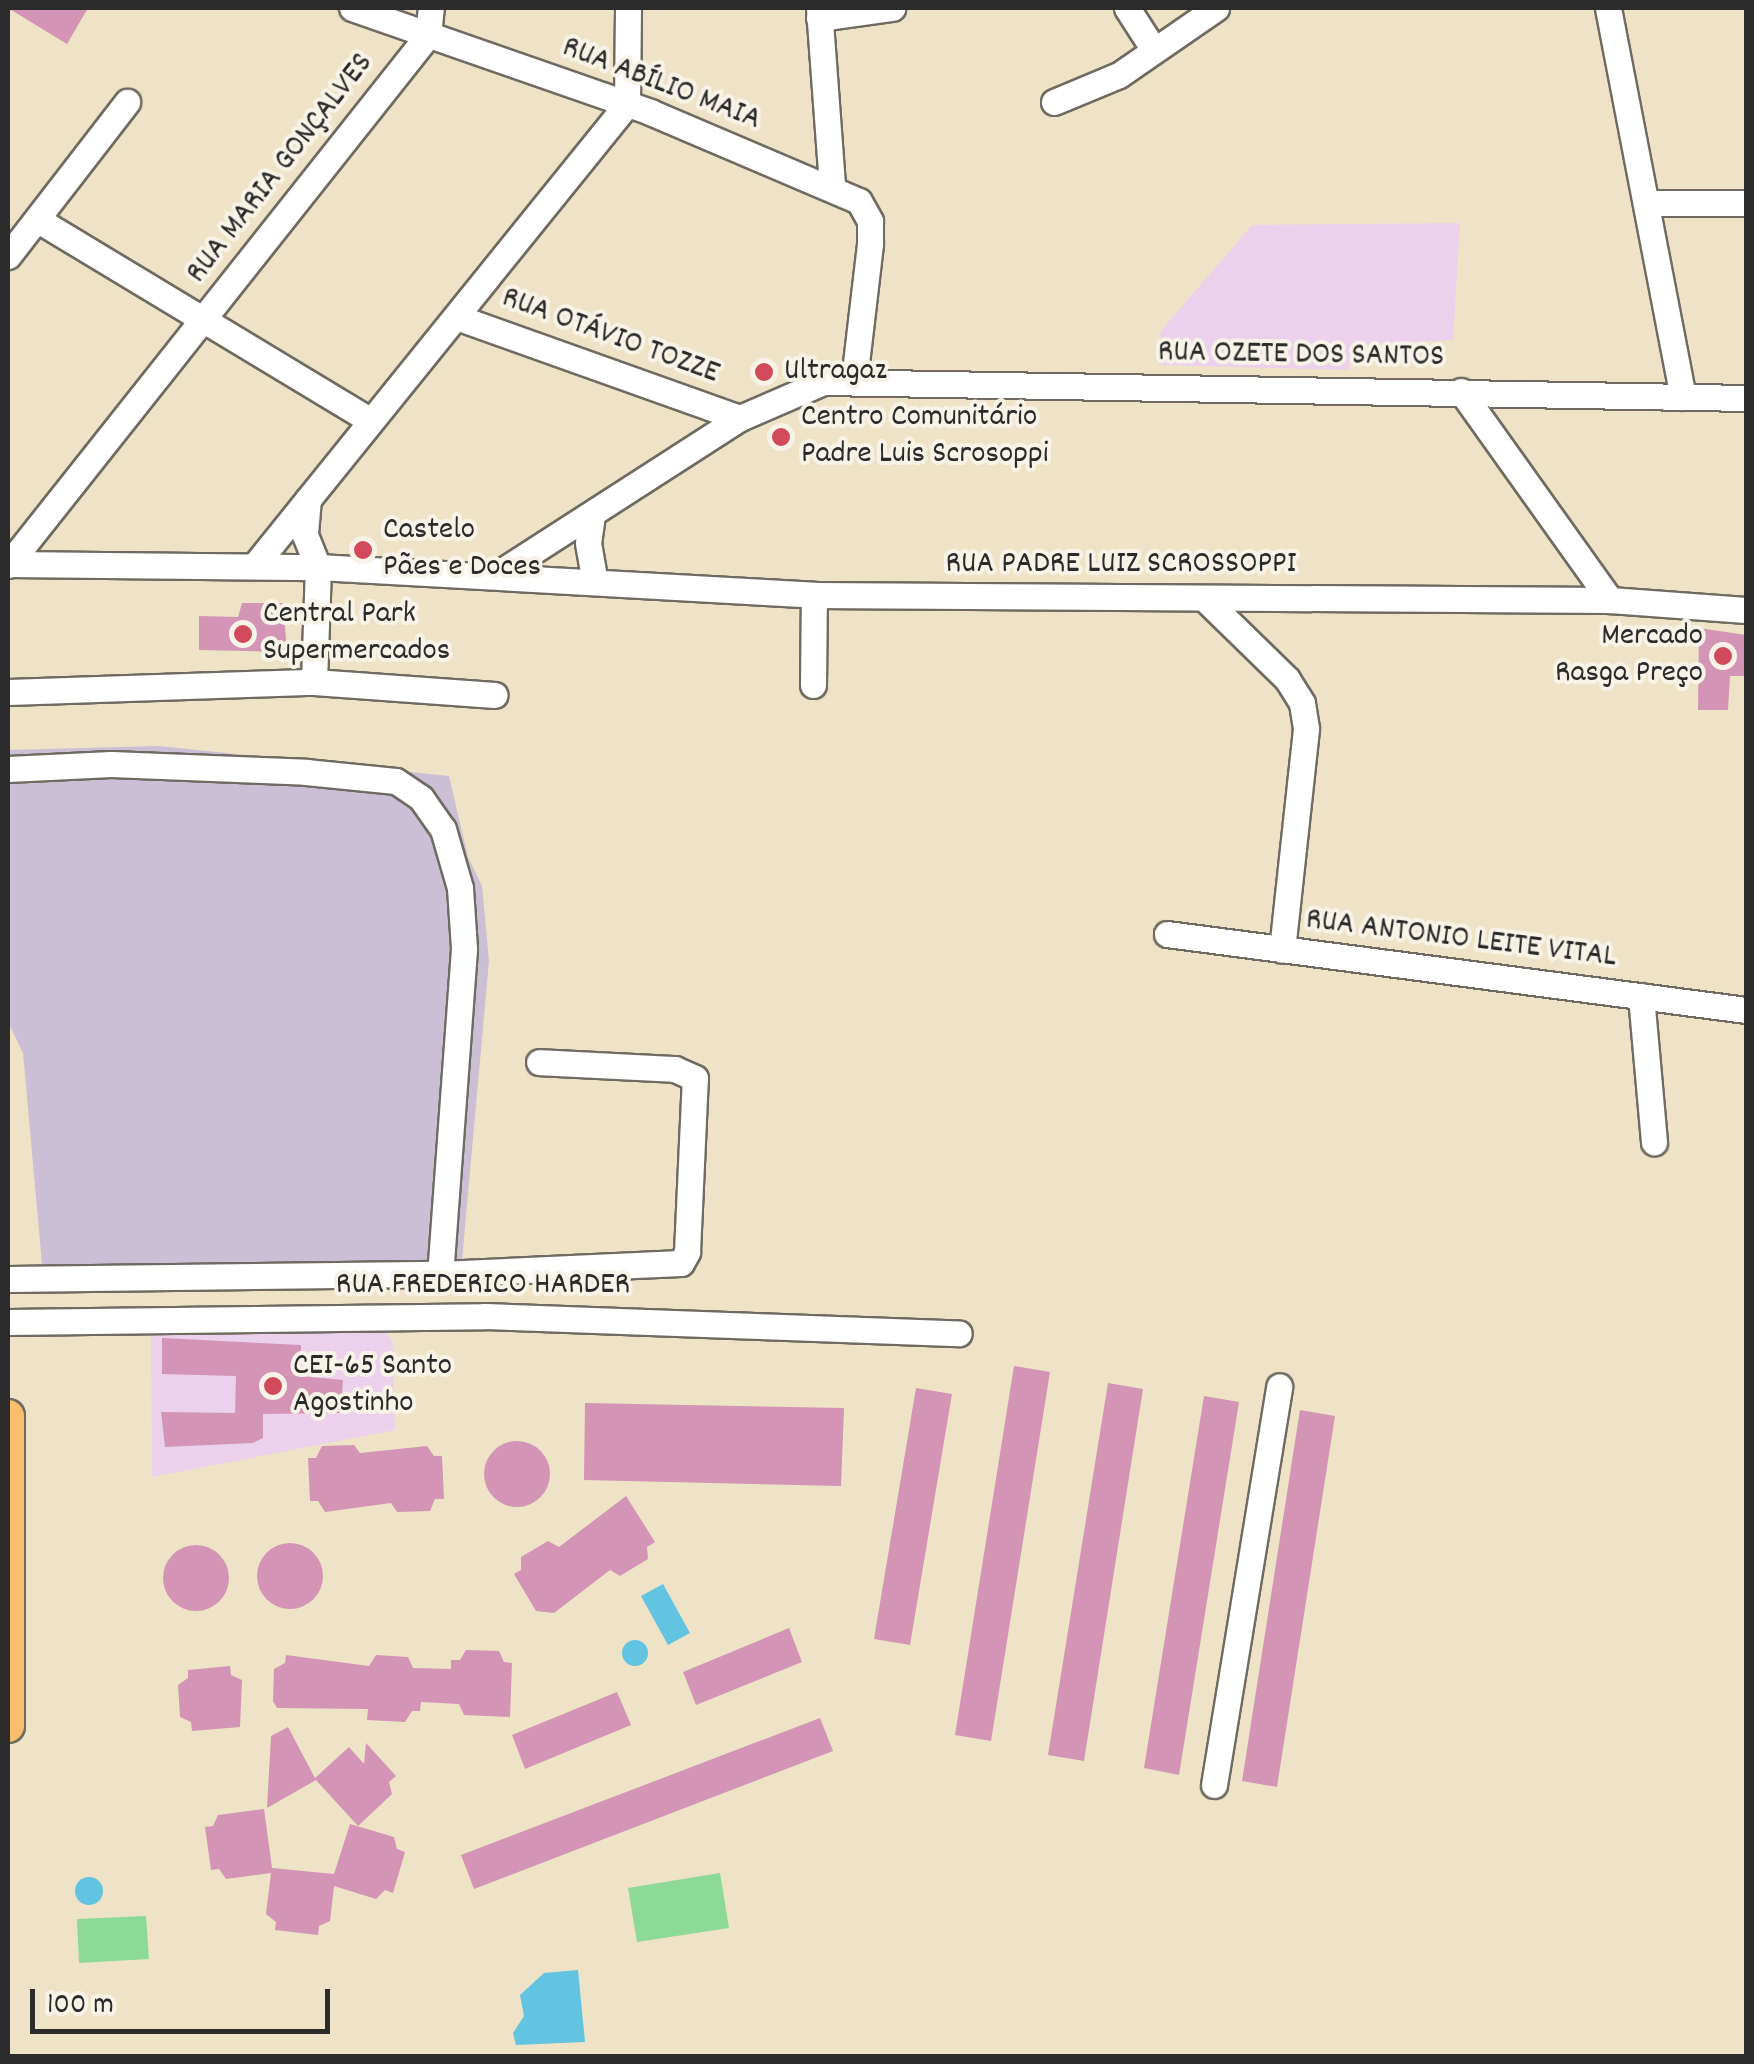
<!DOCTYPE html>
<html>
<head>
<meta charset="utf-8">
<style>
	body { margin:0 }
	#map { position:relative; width:1754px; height:2064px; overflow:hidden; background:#eee3c7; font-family:Dekko,sans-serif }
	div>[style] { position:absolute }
	.built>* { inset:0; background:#ebd1ec }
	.industrial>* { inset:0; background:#cbbfd6 }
	.green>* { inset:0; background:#8dd996 }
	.water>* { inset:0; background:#62c4e1 }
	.round { border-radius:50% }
	.building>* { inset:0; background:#d394b5 }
	.roads { filter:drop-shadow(2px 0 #6f6b62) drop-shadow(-2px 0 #6f6b62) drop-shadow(0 2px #6f6b62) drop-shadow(0 -2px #6f6b62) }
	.minor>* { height:25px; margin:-12.5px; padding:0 12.5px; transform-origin:12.5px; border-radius:12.5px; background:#fff }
	.major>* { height:32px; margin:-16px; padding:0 16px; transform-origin:16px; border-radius:16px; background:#f9bf6d }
	.dots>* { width:28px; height:28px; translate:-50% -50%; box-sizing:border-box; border:5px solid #f7f3e8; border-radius:50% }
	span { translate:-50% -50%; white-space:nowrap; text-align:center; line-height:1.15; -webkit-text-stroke:8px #f7f3e8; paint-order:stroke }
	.street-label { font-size:32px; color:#2b2b2b }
	.poi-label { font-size:32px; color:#2b2b2b }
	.left { translate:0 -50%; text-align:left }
	.right { translate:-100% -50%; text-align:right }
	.frame { position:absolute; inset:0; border:10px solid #2b2b2b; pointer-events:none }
	.scale { position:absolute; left:30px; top:1989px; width:300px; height:45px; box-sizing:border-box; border:5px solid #2b2b2b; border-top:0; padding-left:12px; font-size:30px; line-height:35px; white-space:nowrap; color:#2b2b2b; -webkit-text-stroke:8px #f7f3e8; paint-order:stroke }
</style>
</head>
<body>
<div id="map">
	<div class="built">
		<i style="clip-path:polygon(1460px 223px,1453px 340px,1350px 345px,1349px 370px,1159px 365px,1160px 332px,1252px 225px)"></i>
		<i style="clip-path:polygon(384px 1330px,393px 1342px,395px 1430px,152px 1477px,151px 1332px)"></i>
	</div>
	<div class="industrial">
		<i style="clip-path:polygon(158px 746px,449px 776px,468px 857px,482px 886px,489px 961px,461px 1271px,42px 1264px,23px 1053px,8px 1022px,8px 750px)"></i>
	</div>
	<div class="green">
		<i style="clip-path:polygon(720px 1873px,729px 1928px,637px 1942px,628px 1888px)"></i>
		<i style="clip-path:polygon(146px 1916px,149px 1959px,79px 1963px,77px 1919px)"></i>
	</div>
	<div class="water">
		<i style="clip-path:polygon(663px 1584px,690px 1633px,668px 1645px,641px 1596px)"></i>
		<i class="round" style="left:622px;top:1640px;width:26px;height:26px"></i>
		<i class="round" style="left:75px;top:1877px;width:28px;height:28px"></i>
		<i style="clip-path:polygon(578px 1970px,585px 2042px,516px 2045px,513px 2033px,524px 2016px,520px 1995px,544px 1973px)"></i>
	</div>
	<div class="building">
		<i style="clip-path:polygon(8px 8px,88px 8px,67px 44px)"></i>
		<i style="clip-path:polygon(242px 603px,283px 603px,287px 652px,199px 650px,199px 616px,238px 617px)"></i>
		<i style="clip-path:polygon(1699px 628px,1746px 635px,1746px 676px,1730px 676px,1728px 710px,1698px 710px)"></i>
		<i style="clip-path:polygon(162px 1338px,301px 1345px,300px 1376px,343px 1380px,341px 1413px,263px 1414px,263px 1438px,253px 1443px,165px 1447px,161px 1412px,235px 1413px,236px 1376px,162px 1374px)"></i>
		<i style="clip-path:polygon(1014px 1366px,1050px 1372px,991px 1741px,955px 1735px)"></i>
		<i style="clip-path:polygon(1108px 1383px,1143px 1389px,1084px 1761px,1048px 1755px)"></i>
		<i style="clip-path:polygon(916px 1388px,952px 1394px,910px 1645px,874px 1639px)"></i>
		<i style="clip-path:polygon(1204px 1396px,1239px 1402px,1179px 1775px,1144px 1768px)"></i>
		<i style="clip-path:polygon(585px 1403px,844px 1408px,841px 1486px,584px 1480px)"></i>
		<i style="clip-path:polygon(1300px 1410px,1335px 1416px,1277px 1787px,1242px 1781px)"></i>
		<i class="round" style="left:484px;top:1441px;width:66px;height:66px"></i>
		<i style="clip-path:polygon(354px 1445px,360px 1453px,427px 1446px,434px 1456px,442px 1456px,444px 1499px,435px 1499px,430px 1511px,397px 1512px,391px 1503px,325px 1512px,318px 1501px,310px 1501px,308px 1458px,316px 1458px,322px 1446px)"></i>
		<i style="clip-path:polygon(626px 1496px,655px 1542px,647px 1547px,648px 1559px,620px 1576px,610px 1570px,554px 1613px,536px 1611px,514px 1574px,521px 1570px,521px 1557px,548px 1541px,559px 1547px)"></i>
		<i class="round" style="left:257px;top:1543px;width:66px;height:66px"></i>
		<i class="round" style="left:163px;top:1545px;width:66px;height:66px"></i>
		<i style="clip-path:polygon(789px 1628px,802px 1662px,696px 1705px,683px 1672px)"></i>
		<i style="clip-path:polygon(466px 1650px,499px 1651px,504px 1662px,512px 1663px,510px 1717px,464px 1715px,459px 1704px,421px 1702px,420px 1711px,412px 1711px,405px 1722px,367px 1720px,368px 1709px,277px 1708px,273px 1701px,274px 1669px,285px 1663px,286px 1655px,369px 1666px,376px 1655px,408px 1657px,413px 1668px,451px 1669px,451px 1660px,460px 1660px)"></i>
		<i style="clip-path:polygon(230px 1666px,231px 1675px,242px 1680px,240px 1727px,192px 1731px,191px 1722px,180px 1717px,178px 1685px,188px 1678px,188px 1670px)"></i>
		<i style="clip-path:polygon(617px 1692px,631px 1725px,525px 1769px,512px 1735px)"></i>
		<i style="clip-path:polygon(820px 1718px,833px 1751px,474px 1889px,461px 1855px)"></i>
		<i style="clip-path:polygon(288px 1727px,315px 1778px,349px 1747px,364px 1764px,366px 1743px,396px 1776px,389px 1782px,392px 1794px,358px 1826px,316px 1780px,267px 1808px,271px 1736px)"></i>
		<i style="clip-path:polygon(264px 1809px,272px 1868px,334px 1874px,350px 1824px,394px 1837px,397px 1849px,405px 1852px,393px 1893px,385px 1890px,376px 1899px,334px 1886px,330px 1921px,319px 1926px,318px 1935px,275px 1930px,276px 1922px,266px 1914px,271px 1873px,226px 1879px,219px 1869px,211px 1870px,205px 1827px,213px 1826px,218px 1815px)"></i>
	</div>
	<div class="roads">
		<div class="minor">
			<i style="left:352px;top:8px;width:316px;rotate:19.2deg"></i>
			<i style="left:650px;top:112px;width:227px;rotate:23.1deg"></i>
			<i style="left:859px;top:201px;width:23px;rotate:61deg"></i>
			<i style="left:870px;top:221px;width:23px;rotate:90deg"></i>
			<i style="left:870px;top:244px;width:137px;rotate:96.7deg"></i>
			<i style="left:819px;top:8px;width:178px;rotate:85.8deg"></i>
			<i style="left:1127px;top:8px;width:50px;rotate:57.3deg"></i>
			<i style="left:1608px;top:8px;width:396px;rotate:79.1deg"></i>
			<i style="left:819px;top:18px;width:74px;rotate:-7.8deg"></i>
			<i style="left:1054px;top:102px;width:70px;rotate:-22.6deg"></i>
			<i style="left:1119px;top:75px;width:118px;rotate:-34.6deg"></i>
			<i style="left:1647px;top:203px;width:99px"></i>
			<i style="left:38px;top:220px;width:388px;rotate:31.1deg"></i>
			<i style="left:8px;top:256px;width:195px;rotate:-52.3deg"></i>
			<i style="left:459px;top:318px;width:298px;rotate:19.6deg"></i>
			<i style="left:1461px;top:391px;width:257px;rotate:54.5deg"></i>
			<i style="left:308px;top:499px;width:36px;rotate:95deg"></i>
			<i style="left:305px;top:535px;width:35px;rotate:68deg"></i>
			<i style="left:318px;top:567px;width:115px;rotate:92deg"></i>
			<i style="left:592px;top:515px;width:28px;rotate:98deg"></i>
			<i style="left:588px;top:543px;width:39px;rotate:80deg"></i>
			<i style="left:9px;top:564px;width:309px;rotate:0.6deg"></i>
			<i style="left:318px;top:567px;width:497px;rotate:3.2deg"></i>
			<i style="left:814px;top:595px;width:796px;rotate:0.36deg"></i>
			<i style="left:1610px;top:600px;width:136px;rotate:4.2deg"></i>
			<i style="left:8px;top:565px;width:676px;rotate:-51.6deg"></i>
			<i style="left:428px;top:35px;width:27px;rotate:-84deg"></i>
			<i style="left:255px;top:565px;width:592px;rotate:-51.1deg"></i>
			<i style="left:627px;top:104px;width:96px;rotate:-89.4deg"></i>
			<i style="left:496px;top:575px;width:290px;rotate:-32.8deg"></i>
			<i style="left:740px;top:418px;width:90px;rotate:-23.4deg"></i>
			<i style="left:823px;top:382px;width:923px;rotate:0.99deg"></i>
			<i style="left:1205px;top:599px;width:115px;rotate:44.3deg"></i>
			<i style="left:1287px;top:679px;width:28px;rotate:58deg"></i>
			<i style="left:1302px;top:703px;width:26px;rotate:81deg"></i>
			<i style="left:1306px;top:729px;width:222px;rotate:96.2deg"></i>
			<i style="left:813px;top:685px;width:90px;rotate:-89.4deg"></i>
			<i style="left:8px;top:692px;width:306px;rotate:-1.9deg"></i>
			<i style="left:314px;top:682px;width:181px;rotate:4.1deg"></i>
			<i style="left:8px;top:769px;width:103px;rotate:-2.8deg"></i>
			<i style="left:111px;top:764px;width:195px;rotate:2.3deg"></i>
			<i style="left:306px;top:772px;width:90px;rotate:5.7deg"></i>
			<i style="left:396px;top:781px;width:30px;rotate:34deg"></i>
			<i style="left:421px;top:798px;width:38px;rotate:55deg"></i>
			<i style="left:443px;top:829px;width:61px;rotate:73.9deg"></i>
			<i style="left:460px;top:888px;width:61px;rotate:86.2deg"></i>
			<i style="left:464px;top:949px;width:326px;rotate:94.2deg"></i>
			<i style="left:1167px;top:934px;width:584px;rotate:7.48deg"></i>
			<i style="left:1641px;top:996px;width:147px;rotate:84.9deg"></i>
			<i style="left:8px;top:1279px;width:432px;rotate:-0.7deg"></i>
			<i style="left:440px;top:1274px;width:241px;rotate:-2.6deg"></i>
			<i style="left:681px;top:1263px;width:13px;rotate:-61deg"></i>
			<i style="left:687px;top:1252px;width:174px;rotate:-87.4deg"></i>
			<i style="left:695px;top:1078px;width:22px;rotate:-156deg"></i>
			<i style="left:675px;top:1069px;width:136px;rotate:-177.1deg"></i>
			<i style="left:8px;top:1322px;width:477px;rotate:-0.7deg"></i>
			<i style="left:485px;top:1316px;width:474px;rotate:2.1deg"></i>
			<i style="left:1214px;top:1785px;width:404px;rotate:-80.7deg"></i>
		</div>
		<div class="major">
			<i style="left:8px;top:1416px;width:310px;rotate:90deg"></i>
		</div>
	</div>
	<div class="dots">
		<i style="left:764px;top:372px;background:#d1495b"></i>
		<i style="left:781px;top:437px;background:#d1495b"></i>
		<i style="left:363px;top:550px;background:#d1495b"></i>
		<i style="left:243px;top:634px;background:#d1495b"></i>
		<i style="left:1723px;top:656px;background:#d1495b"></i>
		<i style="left:273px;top:1386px;background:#d1495b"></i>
	</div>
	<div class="street-label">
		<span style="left:661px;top:85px;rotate:21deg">RUA ABÍLIO MAIA</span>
		<span style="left:281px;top:169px;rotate:-52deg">RUA MARIA GONÇALVES</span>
		<span style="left:610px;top:337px;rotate:20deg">RUA OTÁVIO TOZZE</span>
		<span style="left:1301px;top:356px;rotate:1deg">RUA OZETE DOS SANTOS</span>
		<span style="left:1121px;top:565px">RUA PADRE LUIZ SCROSSOPPI</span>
		<span style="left:1461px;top:940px;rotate:7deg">RUA ANTONIO LEITE VITAL</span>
		<span style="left:483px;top:1286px">RUA FREDERICO HARDER</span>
	</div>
	<div class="poi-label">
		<span class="left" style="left:784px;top:372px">Ultragaz</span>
		<span class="left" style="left:801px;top:437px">Centro Comunitário<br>Padre Luis Scrosoppi</span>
		<span class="left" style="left:383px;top:550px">Castelo<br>Pães e Doces</span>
		<span class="left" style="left:263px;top:634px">Central Park<br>Supermercados</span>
		<span class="right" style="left:1703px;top:656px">Mercado<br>Rasga Preço</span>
		<span class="left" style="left:293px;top:1386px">CEI-65 Santo<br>Agostinho</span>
	</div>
	<div class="frame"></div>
	<div class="scale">100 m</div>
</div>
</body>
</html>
